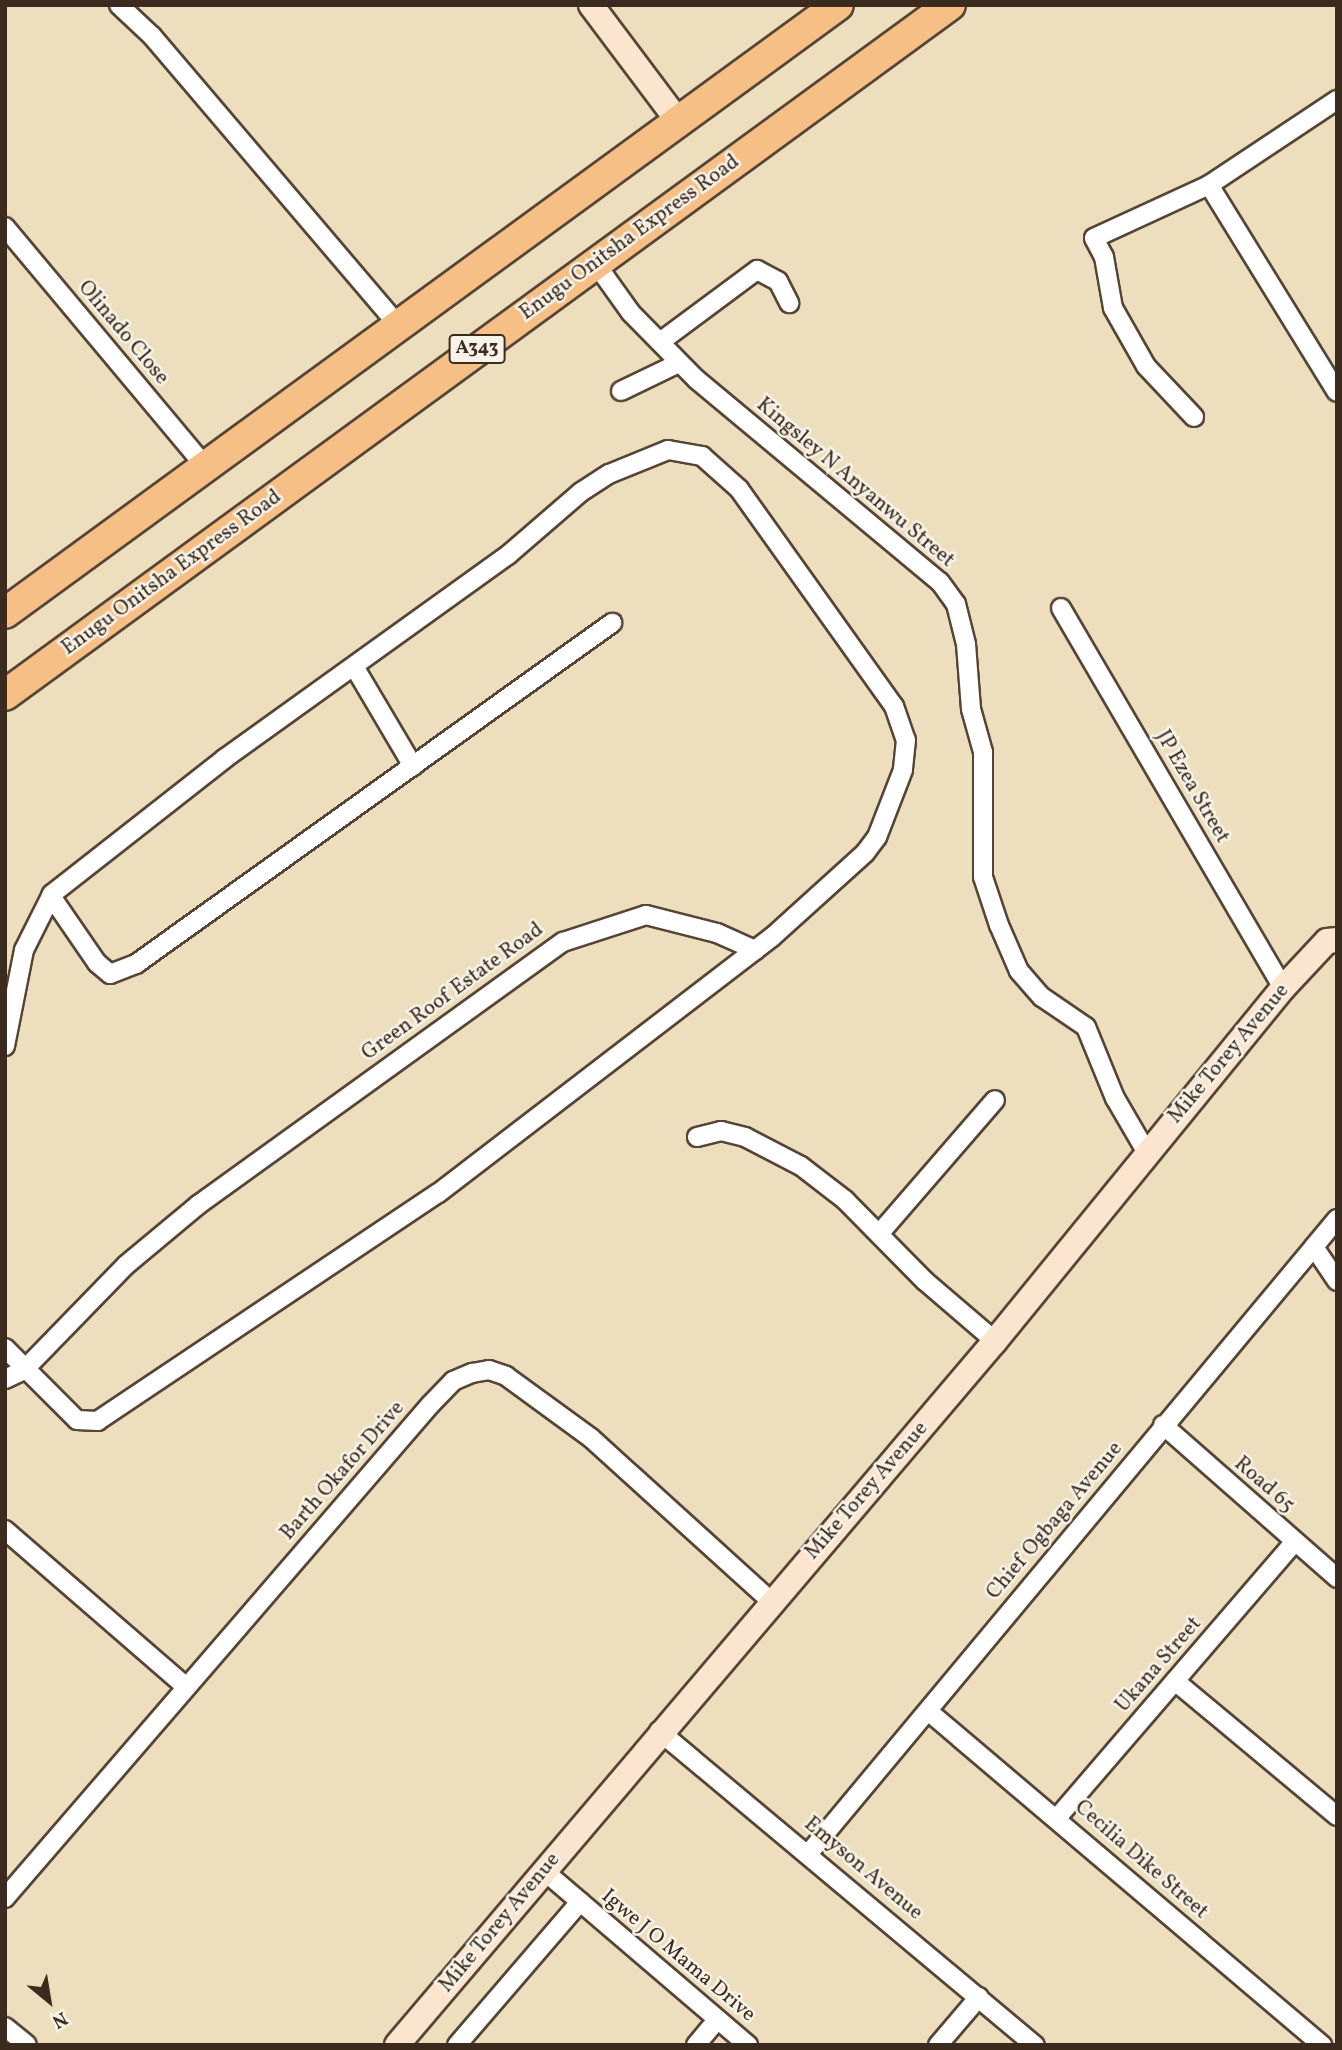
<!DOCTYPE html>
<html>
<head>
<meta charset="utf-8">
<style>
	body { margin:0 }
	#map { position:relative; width:1342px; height:2050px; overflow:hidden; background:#eddfbd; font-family:Vollkorn,serif }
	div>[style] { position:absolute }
	.roads { filter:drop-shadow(2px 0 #564536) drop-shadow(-2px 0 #564536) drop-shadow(0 2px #564536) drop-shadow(0 -2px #564536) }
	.minor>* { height:18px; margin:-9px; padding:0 9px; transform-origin:9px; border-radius:9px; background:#fff }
	.secondary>* { height:24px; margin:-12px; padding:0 12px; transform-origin:12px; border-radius:12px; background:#fbe5cf }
	.trunk>* { height:30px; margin:-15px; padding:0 15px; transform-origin:15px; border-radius:15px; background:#f5bf86 }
	span { translate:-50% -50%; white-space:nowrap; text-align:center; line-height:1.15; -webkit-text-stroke:5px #f7f3e8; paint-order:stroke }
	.shield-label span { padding:2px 5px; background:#f7f3e8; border:2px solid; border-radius:5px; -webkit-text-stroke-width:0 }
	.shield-label { font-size:19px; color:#3b2a1e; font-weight:700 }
	.street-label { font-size:21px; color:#3b2a1e }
	.frame { position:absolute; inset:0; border:7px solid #3b2a1e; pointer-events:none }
	.north { position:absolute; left:14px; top:1966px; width:70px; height:70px; -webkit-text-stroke:5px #f7f3e8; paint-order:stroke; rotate:150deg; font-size:19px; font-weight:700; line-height:28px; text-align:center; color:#3b2a1e }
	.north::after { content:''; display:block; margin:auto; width:24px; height:32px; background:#3b2a1e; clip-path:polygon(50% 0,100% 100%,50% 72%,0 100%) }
</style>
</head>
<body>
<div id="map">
	<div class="roads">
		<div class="minor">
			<i style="left:119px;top:5px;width:45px;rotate:43.2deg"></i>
			<i style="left:152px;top:36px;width:381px;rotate:49.6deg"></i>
			<i style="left:1209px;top:185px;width:243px;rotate:58.3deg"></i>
			<i style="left:5px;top:227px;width:313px;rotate:50.1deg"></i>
			<i style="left:596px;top:264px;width:60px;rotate:54.5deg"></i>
			<i style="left:631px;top:313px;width:93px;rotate:45.4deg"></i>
			<i style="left:696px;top:379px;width:317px;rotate:39.8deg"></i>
			<i style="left:940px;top:582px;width:27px;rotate:54deg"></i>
			<i style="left:956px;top:604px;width:41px;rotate:76deg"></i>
			<i style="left:966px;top:644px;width:65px;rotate:85.6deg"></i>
			<i style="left:971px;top:709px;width:45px;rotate:74.4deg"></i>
			<i style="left:983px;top:752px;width:125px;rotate:90deg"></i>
			<i style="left:983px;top:877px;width:51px;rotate:71.6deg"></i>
			<i style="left:999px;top:925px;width:50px;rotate:66.5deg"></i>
			<i style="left:1019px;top:971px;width:35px;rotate:49deg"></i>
			<i style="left:1042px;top:997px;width:53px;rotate:34.3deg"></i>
			<i style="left:1086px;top:1027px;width:77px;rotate:67.8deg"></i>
			<i style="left:1115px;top:1098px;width:64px;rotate:59.8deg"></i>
			<i style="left:660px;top:342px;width:121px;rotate:-36.6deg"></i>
			<i style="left:757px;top:270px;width:24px;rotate:28deg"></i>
			<i style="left:778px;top:281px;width:25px;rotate:63deg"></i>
			<i style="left:621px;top:391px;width:64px;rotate:-25.8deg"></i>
			<i style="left:1194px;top:417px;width:70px;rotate:-133.3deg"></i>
			<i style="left:1146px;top:366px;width:67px;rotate:-119.6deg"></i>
			<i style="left:1113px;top:308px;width:52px;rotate:-100deg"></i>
			<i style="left:1104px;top:257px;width:21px;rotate:-118deg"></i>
			<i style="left:1094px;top:238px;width:127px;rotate:-24.7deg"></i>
			<i style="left:1209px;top:185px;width:154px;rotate:-33.6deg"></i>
			<i style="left:1061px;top:608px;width:440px;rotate:59.7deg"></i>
			<i style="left:355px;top:668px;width:114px;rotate:59.4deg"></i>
			<i style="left:51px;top:896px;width:81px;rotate:55.5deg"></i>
			<i style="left:97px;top:963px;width:17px;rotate:40deg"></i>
			<i style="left:110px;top:974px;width:28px;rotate:-21deg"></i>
			<i style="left:136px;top:964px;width:586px;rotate:-35.62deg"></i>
			<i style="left:5px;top:1046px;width:98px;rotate:-78.8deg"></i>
			<i style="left:24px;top:950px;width:63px;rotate:-63.4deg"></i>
			<i style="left:52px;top:894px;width:219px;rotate:-38.1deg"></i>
			<i style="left:224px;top:759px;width:350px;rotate:-35.7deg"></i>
			<i style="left:508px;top:555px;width:96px;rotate:-40.8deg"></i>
			<i style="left:581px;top:492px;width:33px;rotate:-33deg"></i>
			<i style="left:609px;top:474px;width:64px;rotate:-22.1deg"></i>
			<i style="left:668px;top:450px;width:35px;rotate:10deg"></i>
			<i style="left:702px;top:456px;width:50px;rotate:41.7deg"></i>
			<i style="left:739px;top:489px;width:267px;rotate:54.5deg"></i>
			<i style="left:894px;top:706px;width:36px;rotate:71deg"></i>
			<i style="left:906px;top:740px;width:30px;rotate:96deg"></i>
			<i style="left:903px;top:770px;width:72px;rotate:111.2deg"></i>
			<i style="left:877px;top:837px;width:20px;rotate:127deg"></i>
			<i style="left:865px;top:853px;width:125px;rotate:137.9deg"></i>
			<i style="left:772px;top:937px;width:421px;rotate:142.5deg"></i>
			<i style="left:438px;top:1193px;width:409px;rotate:146.2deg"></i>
			<i style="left:98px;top:1421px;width:21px;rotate:-177deg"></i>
			<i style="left:77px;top:1420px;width:102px;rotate:-135deg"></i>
			<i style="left:697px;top:1137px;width:25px;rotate:-14deg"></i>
			<i style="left:721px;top:1131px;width:25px;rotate:14deg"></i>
			<i style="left:745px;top:1137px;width:63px;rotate:27.4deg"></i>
			<i style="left:801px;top:1166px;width:56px;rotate:37.7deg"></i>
			<i style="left:845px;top:1200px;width:114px;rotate:45.4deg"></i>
			<i style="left:925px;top:1281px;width:92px;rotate:40.6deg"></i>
			<i style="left:879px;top:1234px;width:177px;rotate:-49.1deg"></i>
			<i style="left:1314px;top:1247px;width:41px;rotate:55.9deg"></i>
			<i style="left:5px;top:1379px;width:21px;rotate:-25deg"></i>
			<i style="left:24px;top:1370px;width:146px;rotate:-45.8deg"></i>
			<i style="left:126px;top:1265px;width:94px;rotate:-39.8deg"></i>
			<i style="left:198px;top:1205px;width:450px;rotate:-35.8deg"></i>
			<i style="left:563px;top:942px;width:87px;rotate:-18deg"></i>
			<i style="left:646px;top:915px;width:73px;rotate:14.2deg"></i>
			<i style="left:717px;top:933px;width:42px;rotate:24.1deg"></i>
			<i style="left:1163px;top:1425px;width:232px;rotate:41.3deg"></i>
			<i style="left:5px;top:1530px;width:240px;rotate:40.9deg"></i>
			<i style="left:1175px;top:1681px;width:211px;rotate:39.8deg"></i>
			<i style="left:928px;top:1711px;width:517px;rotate:40.29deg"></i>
			<i style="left:659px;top:1731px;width:490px;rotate:39.9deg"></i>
			<i style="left:1057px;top:1818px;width:364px;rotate:-49.3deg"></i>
			<i style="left:809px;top:1853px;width:825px;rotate:-50.21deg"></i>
			<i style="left:543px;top:1870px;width:270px;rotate:40.5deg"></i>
			<i style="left:5px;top:1898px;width:652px;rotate:-49.23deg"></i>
			<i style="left:431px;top:1404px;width:32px;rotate:-46deg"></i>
			<i style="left:453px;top:1381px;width:21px;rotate:-23deg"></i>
			<i style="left:472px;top:1373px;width:17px;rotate:-10deg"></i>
			<i style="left:489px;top:1370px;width:18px;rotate:19deg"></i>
			<i style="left:506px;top:1376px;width:105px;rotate:36.1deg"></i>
			<i style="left:591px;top:1438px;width:244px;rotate:42.2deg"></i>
			<i style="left:5px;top:2027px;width:28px;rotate:39deg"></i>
			<i style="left:457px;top:2045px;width:189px;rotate:-49.3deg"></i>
			<i style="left:696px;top:2045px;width:33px;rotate:-50deg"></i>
			<i style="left:938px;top:2045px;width:63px;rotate:-49.5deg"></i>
		</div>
		<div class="secondary">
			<i style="left:591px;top:5px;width:146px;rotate:53.1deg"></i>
			<i style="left:397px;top:2045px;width:924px;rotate:-49.65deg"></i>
			<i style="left:995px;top:1341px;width:456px;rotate:-50.8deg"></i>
			<i style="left:1283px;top:988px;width:64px;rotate:-46.9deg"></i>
			<i style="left:1327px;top:941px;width:10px;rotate:-6deg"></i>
		</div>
		<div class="trunk">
			<i style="left:5px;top:613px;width:1031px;rotate:-36.13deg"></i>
			<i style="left:5px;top:695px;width:1170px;rotate:-36.14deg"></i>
		</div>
	</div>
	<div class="shield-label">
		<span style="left:477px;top:349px">A343</span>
	</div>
	<div class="street-label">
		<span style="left:630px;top:238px;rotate:-36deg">Enugu Onitsha Express Road</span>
		<span style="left:123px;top:333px;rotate:50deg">Olinado Close</span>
		<span style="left:855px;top:483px;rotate:40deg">Kingsley N Anyanwu Street</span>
		<span style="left:172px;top:573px;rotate:-36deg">Enugu Onitsha Express Road</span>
		<span style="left:1192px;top:787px;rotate:60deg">JP Ezea Street</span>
		<span style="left:453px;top:992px;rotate:-36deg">Green Roof Estate Road</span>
		<span style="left:1229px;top:1054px;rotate:-50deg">Mike Torey Avenue</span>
		<span style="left:343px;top:1471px;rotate:-49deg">Barth Okafor Drive</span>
		<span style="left:1264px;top:1485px;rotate:41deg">Road 65</span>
		<span style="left:867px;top:1491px;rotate:-49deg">Mike Torey Avenue</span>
		<span style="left:1055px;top:1521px;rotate:-50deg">Chief Ogbaga Avenue</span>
		<span style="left:1159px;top:1665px;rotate:-49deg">Ukana Street</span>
		<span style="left:1141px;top:1860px;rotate:41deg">Cecilia Dike Street</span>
		<span style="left:863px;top:1869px;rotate:40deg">Emyson Avenue</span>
		<span style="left:500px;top:1923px;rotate:-50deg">Mike Torey Avenue</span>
		<span style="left:678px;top:1956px;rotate:40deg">Igwe J O Mama Drive</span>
	</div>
	<div class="frame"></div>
	<div class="north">N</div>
</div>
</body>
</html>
